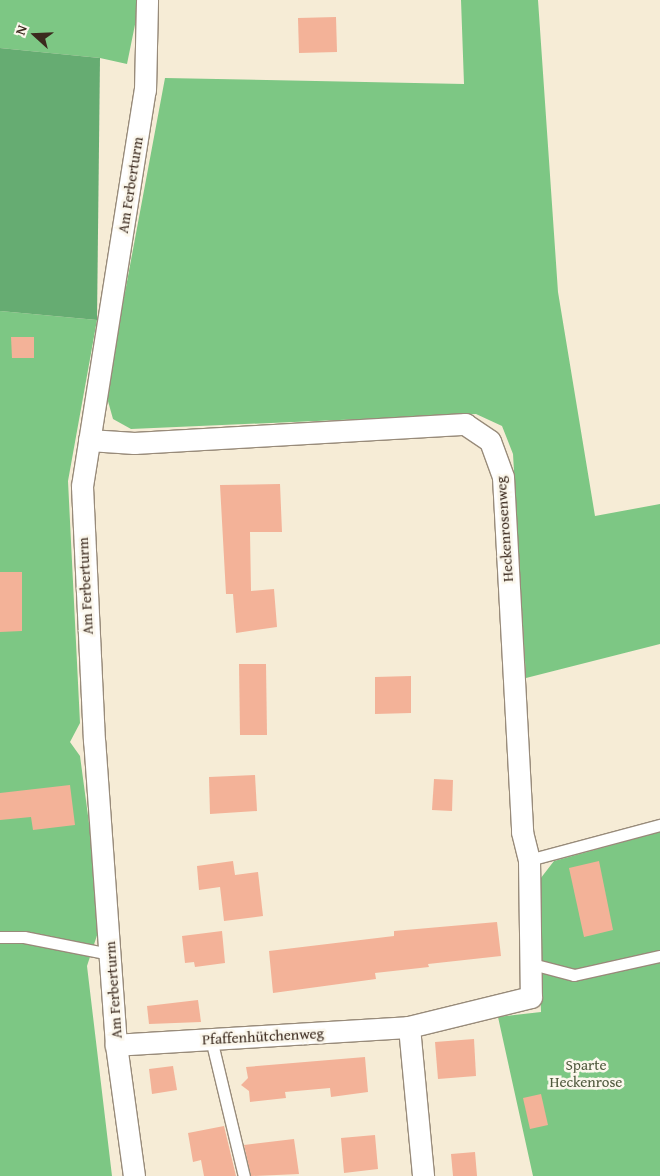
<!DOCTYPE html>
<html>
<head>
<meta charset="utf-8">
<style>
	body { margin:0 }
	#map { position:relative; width:660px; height:1176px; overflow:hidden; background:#f6ecd6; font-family:"Gentium Book Plus",serif }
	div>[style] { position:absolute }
	.green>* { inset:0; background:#7dc784 }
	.forest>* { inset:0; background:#66ac72 }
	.building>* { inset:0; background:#f3b298 }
	.roads { filter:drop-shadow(1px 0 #988b7a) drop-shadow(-1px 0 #988b7a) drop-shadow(0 1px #988b7a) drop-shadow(0 -1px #988b7a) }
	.service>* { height:11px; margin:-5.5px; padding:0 5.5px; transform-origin:5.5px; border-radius:5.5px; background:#fff }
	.minor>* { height:21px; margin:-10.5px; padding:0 10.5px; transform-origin:10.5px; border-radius:10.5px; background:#fff }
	span { translate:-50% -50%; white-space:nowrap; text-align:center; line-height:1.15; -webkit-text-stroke:5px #fbf7ec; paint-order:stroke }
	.street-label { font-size:15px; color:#3b2a1e }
	.park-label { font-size:15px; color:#4f593d }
	.north { position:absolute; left:10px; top:10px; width:50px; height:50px; -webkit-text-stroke:4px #fbf7ec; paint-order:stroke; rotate:290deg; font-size:14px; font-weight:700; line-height:20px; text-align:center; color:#3b2a1e }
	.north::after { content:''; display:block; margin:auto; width:18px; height:22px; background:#3b2a1e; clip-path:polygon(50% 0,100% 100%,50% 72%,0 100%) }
</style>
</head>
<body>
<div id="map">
	<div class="green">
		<i style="clip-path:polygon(0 0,140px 0,127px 64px,100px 58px,0 48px)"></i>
		<i style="clip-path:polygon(461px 0,538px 0,558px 292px,595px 516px,660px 504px,660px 644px,526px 678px,513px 454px,502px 426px,476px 414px,131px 429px,113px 419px,106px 394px,165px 78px,464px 84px)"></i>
		<i style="clip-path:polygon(0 311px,97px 320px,68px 481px,80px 723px,70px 742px,80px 756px,102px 920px,87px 966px,112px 1176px,0 1176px)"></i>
		<i style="clip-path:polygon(660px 832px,660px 1176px,533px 1176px,498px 1017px,541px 1012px,537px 883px,554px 861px)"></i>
	</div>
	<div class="forest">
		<i style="clip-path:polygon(0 48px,100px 58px,97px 320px,0 311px)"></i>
	</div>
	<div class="building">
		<i style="clip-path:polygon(336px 17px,337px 52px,299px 53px,298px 18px)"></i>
		<i style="clip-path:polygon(11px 337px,34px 337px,34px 358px,12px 358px)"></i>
		<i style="clip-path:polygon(280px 484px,282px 532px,250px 532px,251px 591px,274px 589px,277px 627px,236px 633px,233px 594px,226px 594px,220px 485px)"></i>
		<i style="clip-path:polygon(0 572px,22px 572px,22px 631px,0 632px)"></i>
		<i style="clip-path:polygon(239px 664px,266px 664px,267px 735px,240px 735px)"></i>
		<i style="clip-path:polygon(411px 676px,411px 713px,375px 714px,375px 677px)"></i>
		<i style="clip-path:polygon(255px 775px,257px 811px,210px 814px,209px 777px)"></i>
		<i style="clip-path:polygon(434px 779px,453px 780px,452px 811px,432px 810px)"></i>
		<i style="clip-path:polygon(70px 785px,75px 825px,33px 830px,31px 817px,0 820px,0 793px)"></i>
		<i style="clip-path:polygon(233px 861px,235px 875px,258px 872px,263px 916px,224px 921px,220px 887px,199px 890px,197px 866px)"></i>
		<i style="clip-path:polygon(599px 861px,613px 930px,584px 937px,569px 868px)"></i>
		<i style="clip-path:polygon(497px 922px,501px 956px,428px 964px,429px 967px,375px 973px,376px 979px,273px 993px,269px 951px,394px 936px,394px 931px)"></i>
		<i style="clip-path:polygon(222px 931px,225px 963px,195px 967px,194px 962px,185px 963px,182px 936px)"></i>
		<i style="clip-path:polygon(198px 1000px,201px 1022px,149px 1024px,147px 1006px)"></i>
		<i style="clip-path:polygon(474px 1039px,476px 1076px,438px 1079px,435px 1042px)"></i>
		<i style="clip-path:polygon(365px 1057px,368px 1092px,331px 1097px,330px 1088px,285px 1092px,286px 1098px,250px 1102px,249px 1091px,241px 1085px,248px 1078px,246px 1067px)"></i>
		<i style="clip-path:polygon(173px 1066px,177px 1090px,152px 1094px,149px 1069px)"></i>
		<i style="clip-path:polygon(541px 1094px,548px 1125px,530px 1129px,523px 1098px)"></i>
		<i style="clip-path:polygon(224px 1126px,236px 1176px,204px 1176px,201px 1160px,193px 1162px,188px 1133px)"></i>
		<i style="clip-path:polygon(375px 1135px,378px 1169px,344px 1173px,341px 1138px)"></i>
		<i style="clip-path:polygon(294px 1139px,299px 1174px,251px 1176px,244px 1145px)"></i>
		<i style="clip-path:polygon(475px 1152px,477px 1176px,453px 1176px,451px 1154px)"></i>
	</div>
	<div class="roads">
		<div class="service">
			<i style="left:529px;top:860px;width:136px;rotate:-15deg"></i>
			<i style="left:0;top:937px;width:24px"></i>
			<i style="left:24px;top:937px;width:88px;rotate:11.2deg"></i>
			<i style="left:532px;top:964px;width:43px;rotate:14.7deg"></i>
			<i style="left:574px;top:975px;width:88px;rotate:-12.5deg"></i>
			<i style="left:211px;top:1039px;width:141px;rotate:76.5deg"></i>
		</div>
		<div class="minor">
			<i style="left:89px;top:440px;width:45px;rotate:3.8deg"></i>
			<i style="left:134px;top:443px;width:332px;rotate:-3.3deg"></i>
			<i style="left:465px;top:424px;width:30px;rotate:34deg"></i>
			<i style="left:490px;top:441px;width:38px;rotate:70deg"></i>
			<i style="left:503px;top:477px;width:356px;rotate:86.9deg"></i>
			<i style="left:522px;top:832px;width:29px;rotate:76deg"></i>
			<i style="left:529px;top:860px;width:137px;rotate:89.2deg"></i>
			<i style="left:531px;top:997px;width:126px;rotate:166.2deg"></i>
			<i style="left:409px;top:1027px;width:294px;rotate:176.5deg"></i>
			<i style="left:409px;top:1027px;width:150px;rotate:84.6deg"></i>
			<i style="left:134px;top:1176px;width:132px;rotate:-97.8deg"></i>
			<i style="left:116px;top:1045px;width:305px;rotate:-94.1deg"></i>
			<i style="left:94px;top:741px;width:255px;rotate:-92.7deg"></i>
			<i style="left:82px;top:486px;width:401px;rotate:-81deg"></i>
			<i style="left:145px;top:90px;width:90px;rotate:-88.7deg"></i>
		</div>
	</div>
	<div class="street-label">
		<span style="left:130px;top:185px;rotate:-81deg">Am Ferberturm</span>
		<span style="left:504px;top:529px;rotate:-94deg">Heckenrosenweg</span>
		<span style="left:85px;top:586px;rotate:-93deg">Am Ferberturm</span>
		<span style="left:113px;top:990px;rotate:-94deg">Am Ferberturm</span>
		<span style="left:263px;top:1036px;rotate:-3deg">Pfaffenhütchenweg</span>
	</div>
	<div class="park-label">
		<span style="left:586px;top:1073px">Sparte<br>Heckenrose</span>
	</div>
	<div class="north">N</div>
</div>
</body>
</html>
